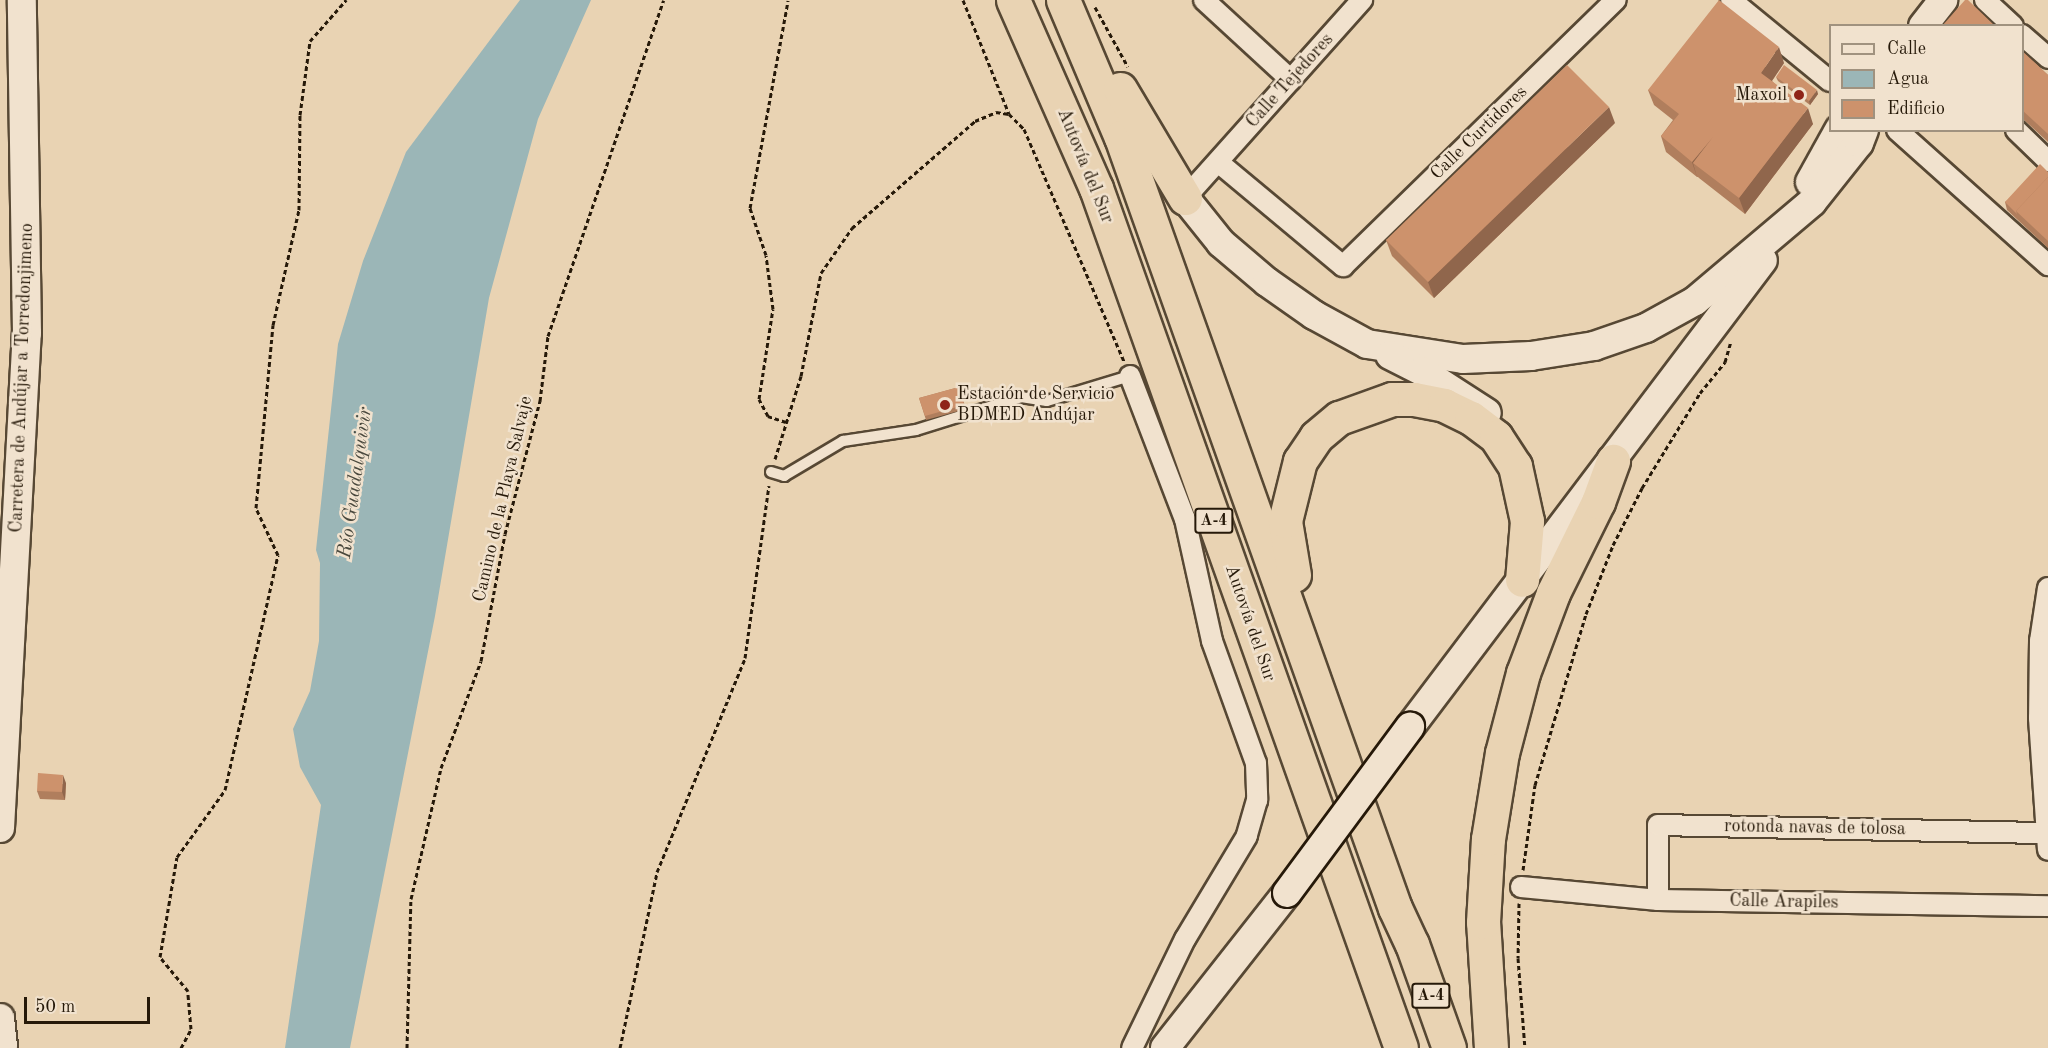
<!DOCTYPE html>
<html>
<head>
<meta charset="utf-8">
<style>
	body { margin:0 }
	#map { position:relative; width:2048px; height:1048px; overflow:hidden; background:#e9d3b3; font-family:"Old Standard TT",serif }
	div>[style] { position:absolute }
	.water>* { inset:0; background:#9bb6b7 }
	.path>* { height:3px; margin-top:-1.5px; transform-origin:0; background:repeating-linear-gradient(90deg,#261909 0 4.5px,transparent 0 7.5px) }
	.roads { filter:drop-shadow(2px 0 #574834) drop-shadow(-2px 0 #574834) drop-shadow(0 2px #574834) drop-shadow(0 -2px #574834) }
	.lane>* { height:10px; margin:-5px; padding:0 5px; transform-origin:5px; border-radius:5px; background:#f1e2ce }
	.street>* { height:20px; margin:-10px; padding:0 10px; transform-origin:10px; border-radius:10px; background:#f1e2ce }
	.secondary>* { height:28px; margin:-14px; padding:0 14px; transform-origin:14px; border-radius:14px; background:#f1e2ce }
	.highway>* { height:33px; margin:-16.5px; padding:0 16.5px; transform-origin:16.5px; border-radius:16.5px; background:#e9d3b3 }
	.bridges { filter:drop-shadow(2px 0 #261909) drop-shadow(-2px 0 #261909) drop-shadow(0 2px #261909) drop-shadow(0 -2px #261909) }
	.secondary-bridge>* { height:28px; margin:-14px; padding:0 14px; transform-origin:14px; border-radius:14px; background:#f1e2ce }
	.wall>* { inset:0; background:#b07e5d }
	.shaded-wall>* { inset:0; background:#90664c }
	.building>* { inset:0; background:#cd926c }
	.dots>* { width:16px; height:16px; translate:-50% -50%; box-sizing:border-box; border:3px solid #f1e2ce; border-radius:50% }
	span { translate:-50% -50%; white-space:nowrap; text-align:center; line-height:1.15; -webkit-text-stroke:5px #f1e2ce; paint-order:stroke }
	.shield-label span { padding:2px 4px; background:#f1e2ce; border:2px solid; border-radius:4px; -webkit-text-stroke-width:0 }
	.shield-label { font-size:16px; color:#261909; font-weight:700 }
	.street-label { font-size:18px; color:#261909 }
	.poi-label { font-size:18px; color:#261909 }
	.right { translate:-100% -50%; text-align:right }
	.left { translate:0 -50%; text-align:left }
	.water-label { font-size:20px; color:#49483d; font-style:italic }
	.legend { position:absolute; left:1829px; top:24px; width:195px; height:108px; box-sizing:border-box; background:#f1e2ce; border:2px solid #a0927f; margin:0; padding:8px 10px; list-style:none; font-size:18px; color:#261909 }
	.legend li { display:flex; align-items:center; gap:12px; height:30px }
	.legend b { width:30px; border:2px solid #a0927f }
	.scale { position:absolute; left:24px; top:997px; width:126px; height:27px; box-sizing:border-box; border:3px solid #261909; border-top:0; padding-left:8px; font-size:18px; line-height:21px; white-space:nowrap; color:#261909; -webkit-text-stroke:4px #f1e2ce; paint-order:stroke }
</style>
</head>
<body>
<div id="map">
	<div class="water">
		<i style="clip-path:polygon(520px 0,591px 0,538px 119px,489px 298px,435px 616px,350px 1048px,285px 1048px,321px 805px,300px 767px,293px 729px,310px 691px,319px 641px,320px 563px,316px 550px,338px 344px,363px 261px,406px 152px)"></i>
	</div>
	<div class="path">
		<i style="left:963px;top:0;width:123px;rotate:68deg"></i>
		<i style="left:1009px;top:114px;width:21px;rotate:45deg"></i>
		<i style="left:1024px;top:129px;width:253px;rotate:66.7deg"></i>
		<i style="left:1095px;top:7px;width:68px;rotate:61.2deg"></i>
		<i style="left:786px;top:422px;width:19px;rotate:-162deg"></i>
		<i style="left:768px;top:416px;width:19px;rotate:-118deg"></i>
		<i style="left:759px;top:399px;width:91px;rotate:-81.2deg"></i>
		<i style="left:773px;top:309px;width:54px;rotate:-97.4deg"></i>
		<i style="left:766px;top:255px;width:50px;rotate:-108.8deg"></i>
		<i style="left:750px;top:208px;width:211px;rotate:-79.6deg"></i>
		<i style="left:775px;top:459px;width:87px;rotate:-72.6deg"></i>
		<i style="left:801px;top:376px;width:105px;rotate:-79deg"></i>
		<i style="left:821px;top:273px;width:55px;rotate:-55.4deg"></i>
		<i style="left:852px;top:228px;width:163px;rotate:-41deg"></i>
		<i style="left:975px;top:121px;width:23px;rotate:-23deg"></i>
		<i style="left:996px;top:112px;width:13px;rotate:9deg"></i>
		<i style="left:1523px;top:870px;width:86px;rotate:-82deg"></i>
		<i style="left:1535px;top:785px;width:178px;rotate:-73.4deg"></i>
		<i style="left:1586px;top:614px;width:74px;rotate:-68.6deg"></i>
		<i style="left:1613px;top:545px;width:64px;rotate:-63deg"></i>
		<i style="left:1642px;top:488px;width:111px;rotate:-58.6deg"></i>
		<i style="left:1700px;top:393px;width:40px;rotate:-51deg"></i>
		<i style="left:1725px;top:362px;width:22px;rotate:-74deg"></i>
		<i style="left:1519px;top:903px;width:55px;rotate:91deg"></i>
		<i style="left:1518px;top:958px;width:90px;rotate:85.6deg"></i>
		<i style="left:181px;top:1048px;width:21px;rotate:-62deg"></i>
		<i style="left:191px;top:1029px;width:38px;rotate:-95deg"></i>
		<i style="left:188px;top:991px;width:44px;rotate:-129.5deg"></i>
		<i style="left:160px;top:957px;width:101px;rotate:-80.4deg"></i>
		<i style="left:177px;top:857px;width:82px;rotate:-54.4deg"></i>
		<i style="left:225px;top:790px;width:241px;rotate:-77.3deg"></i>
		<i style="left:278px;top:555px;width:52px;rotate:-115.1deg"></i>
		<i style="left:256px;top:508px;width:184px;rotate:-84.7deg"></i>
		<i style="left:273px;top:325px;width:118px;rotate:-77.3deg"></i>
		<i style="left:299px;top:210px;width:95px;rotate:-89.4deg"></i>
		<i style="left:300px;top:115px;width:75px;rotate:-82.3deg"></i>
		<i style="left:310px;top:41px;width:55px;rotate:-48.7deg"></i>
		<i style="left:407px;top:1048px;width:149px;rotate:-88.5deg"></i>
		<i style="left:411px;top:899px;width:134px;rotate:-77.1deg"></i>
		<i style="left:441px;top:768px;width:114px;rotate:-69.5deg"></i>
		<i style="left:481px;top:661px;width:129px;rotate:-79.3deg"></i>
		<i style="left:505px;top:534px;width:138px;rotate:-75.3deg"></i>
		<i style="left:540px;top:401px;width:65px;rotate:-83deg"></i>
		<i style="left:548px;top:336px;width:355px;rotate:-71deg"></i>
		<i style="left:620px;top:1048px;width:180px;rotate:-78.1deg"></i>
		<i style="left:657px;top:872px;width:231px;rotate:-67.6deg"></i>
		<i style="left:745px;top:658px;width:174px;rotate:-82.1deg"></i>
	</div>
	<div class="roads">
		<div class="lane">
			<i style="left:771px;top:472px;width:14px;rotate:17deg"></i>
			<i style="left:784px;top:476px;width:69px;rotate:-30.7deg"></i>
			<i style="left:843px;top:441px;width:74px;rotate:-8.6deg"></i>
			<i style="left:916px;top:430px;width:110px;rotate:-17.4deg"></i>
			<i style="left:1021px;top:397px;width:26px;rotate:9deg"></i>
			<i style="left:1047px;top:401px;width:87px;rotate:-16.8deg"></i>
		</div>
		<div class="street">
			<i style="left:1204px;top:0;width:118px;rotate:42.6deg"></i>
			<i style="left:1731px;top:0;width:128px;rotate:39.3deg"></i>
			<i style="left:1985px;top:0;width:38px;rotate:43deg"></i>
			<i style="left:2022px;top:35px;width:35px;rotate:41deg"></i>
			<i style="left:1897px;top:130px;width:203px;rotate:41.8deg"></i>
			<i style="left:2016px;top:130px;width:45px;rotate:44.1deg"></i>
			<i style="left:1218px;top:162px;width:163px;rotate:39.8deg"></i>
			<i style="left:1343px;top:266px;width:381px;rotate:-44.3deg"></i>
			<i style="left:1185px;top:198px;width:266px;rotate:-48.2deg"></i>
			<i style="left:1130px;top:376px;width:153px;rotate:69deg"></i>
			<i style="left:1185px;top:519px;width:125px;rotate:77.5deg"></i>
			<i style="left:1212px;top:641px;width:130px;rotate:70.2deg"></i>
			<i style="left:1256px;top:763px;width:37px;rotate:88deg"></i>
			<i style="left:1257px;top:800px;width:37px;rotate:106deg"></i>
			<i style="left:1247px;top:836px;width:120px;rotate:121deg"></i>
			<i style="left:1185px;top:939px;width:121px;rotate:115.9deg"></i>
			<i style="left:2048px;top:588px;width:54px;rotate:98.6deg"></i>
			<i style="left:2040px;top:641px;width:77px;rotate:90.7deg"></i>
			<i style="left:2039px;top:718px;width:132px;rotate:86.1deg"></i>
			<i style="left:1521px;top:887px;width:138px;rotate:5.4deg"></i>
			<i style="left:1658px;top:900px;width:390px;rotate:0.9deg"></i>
			<i style="left:1658px;top:900px;width:75px;rotate:-90deg"></i>
			<i style="left:1658px;top:825px;width:389px;rotate:1.2deg"></i>
		</div>
		<div class="secondary">
			<i style="left:1923px;top:26px;width:33px;rotate:-52deg"></i>
			<i style="left:1810px;top:182px;width:60px;rotate:-60.9deg"></i>
			<i style="left:1185px;top:198px;width:58px;rotate:51.3deg"></i>
			<i style="left:1221px;top:243px;width:60px;rotate:40.3deg"></i>
			<i style="left:1267px;top:282px;width:57px;rotate:35.1deg"></i>
			<i style="left:1314px;top:315px;width:60px;rotate:28.7deg"></i>
			<i style="left:1367px;top:344px;width:97px;rotate:8.9deg"></i>
			<i style="left:1463px;top:359px;width:68px;rotate:-2.5deg"></i>
			<i style="left:1531px;top:356px;width:64px;rotate:-9deg"></i>
			<i style="left:1594px;top:346px;width:55px;rotate:-19.1deg"></i>
			<i style="left:1646px;top:328px;width:56px;rotate:-28.9deg"></i>
			<i style="left:1695px;top:301px;width:153px;rotate:-40.2deg"></i>
			<i style="left:1812px;top:202px;width:75px;rotate:-51.5deg"></i>
			<i style="left:1859px;top:143px;width:14px;rotate:-69deg"></i>
			<i style="left:1390px;top:355px;width:36px;rotate:27deg"></i>
			<i style="left:1422px;top:371px;width:77px;rotate:32.9deg"></i>
			<i style="left:1410px;top:727px;width:585px;rotate:-52.91deg"></i>
			<i style="left:0;top:828px;width:496px;rotate:-86.9deg"></i>
			<i style="left:27px;top:333px;width:333px;rotate:-90.9deg"></i>
			<i style="left:0;top:1018px;width:30px;rotate:84deg"></i>
			<i style="left:1165px;top:1048px;width:197px;rotate:-51.8deg"></i>
		</div>
		<div class="highway">
			<i style="left:1013px;top:0;width:206px;rotate:66.2deg"></i>
			<i style="left:1096px;top:188px;width:912px;rotate:70.47deg"></i>
			<i style="left:1063px;top:0;width:149px;rotate:67.1deg"></i>
			<i style="left:1121px;top:137px;width:818px;rotate:70.44deg"></i>
			<i style="left:1395px;top:908px;width:40px;rotate:65deg"></i>
			<i style="left:1412px;top:944px;width:110px;rotate:70.4deg"></i>
			<i style="left:1120px;top:89px;width:127px;rotate:59.2deg"></i>
			<i style="left:1294px;top:575px;width:55px;rotate:-99.5deg"></i>
			<i style="left:1285px;top:521px;width:62px;rotate:-76deg"></i>
			<i style="left:1300px;top:461px;width:29px;rotate:-56deg"></i>
			<i style="left:1316px;top:437px;width:30px;rotate:-40deg"></i>
			<i style="left:1339px;top:418px;width:56px;rotate:-19.7deg"></i>
			<i style="left:1392px;top:399px;width:22px"></i>
			<i style="left:1414px;top:399px;width:31px;rotate:11deg"></i>
			<i style="left:1444px;top:405px;width:30px;rotate:26deg"></i>
			<i style="left:1471px;top:418px;width:31px;rotate:37deg"></i>
			<i style="left:1496px;top:437px;width:35px;rotate:57deg"></i>
			<i style="left:1515px;top:466px;width:56px;rotate:77.7deg"></i>
			<i style="left:1527px;top:521px;width:59px;rotate:94.8deg"></i>
			<i style="left:1491px;top:1048px;width:126px;rotate:-93.6deg"></i>
			<i style="left:1483px;top:922px;width:83px;rotate:-86.6deg"></i>
			<i style="left:1488px;top:839px;width:87px;rotate:-80.8deg"></i>
			<i style="left:1502px;top:753px;width:83px;rotate:-75.3deg"></i>
			<i style="left:1523px;top:673px;width:85px;rotate:-69.4deg"></i>
			<i style="left:1553px;top:593px;width:102px;rotate:-63.7deg"></i>
			<i style="left:1598px;top:502px;width:44px;rotate:-69.9deg"></i>
		</div>
	</div>
	<div class="bridges">
		<div class="secondary-bridge">
			<i style="left:1287px;top:893px;width:207px;rotate:-53.5deg"></i>
		</div>
	</div>
	<div class="wall">
		<i style="clip-path:polygon(2022px 51px,2048px 75px,2048px 142px,2022px 118px)"></i>
		<i style="clip-path:polygon(1784px 63px,1772px 81px,1813px 124px,1745px 214px,1699px 178px,1698px 177px,1697px 177px,1666px 152px,1661px 136px,1673px 120px,1654px 105px,1648px 90px)"></i>
		<i style="clip-path:polygon(1776px 77px,1818px 94px,1810px 105px,1778px 81px)"></i>
		<i style="clip-path:polygon(1615px 123px,1434px 298px,1392px 256px,1386px 240px)"></i>
		<i style="clip-path:polygon(2048px 172px,2048px 248px,2007px 210px,2005px 202px)"></i>
		<i style="clip-path:polygon(959px 387px,966px 409px,926px 420px,919px 398px)"></i>
		<i style="clip-path:polygon(66px 783px,65px 800px,40px 799px,37px 791px)"></i>
	</div>
	<div class="shaded-wall">
		<i style="clip-path:polygon(1779px 47px,1784px 63px,1767px 88px,1761px 73px)"></i>
		<i style="clip-path:polygon(1817px 90px,1818px 94px,1810px 105px,1809px 101px)"></i>
		<i style="clip-path:polygon(1609px 107px,1615px 123px,1434px 298px,1428px 282px)"></i>
		<i style="clip-path:polygon(1808px 108px,1813px 124px,1745px 214px,1739px 198px)"></i>
		<i style="clip-path:polygon(1713px 137px,1693px 163px,1697px 177px,1692px 162px)"></i>
		<i style="clip-path:polygon(63px 775px,66px 783px,65px 800px,62px 792px)"></i>
	</div>
	<div class="building">
		<i style="clip-path:polygon(1719px 0,1779px 47px,1761px 73px,1808px 108px,1739px 198px,1693px 163px,1713px 137px,1692px 162px,1661px 136px,1679px 114px,1648px 90px)"></i>
		<i style="clip-path:polygon(1965px 0,1968px 0,1995px 26px,1942px 26px)"></i>
		<i style="clip-path:polygon(2022px 51px,2048px 75px,2048px 134px,2022px 110px)"></i>
		<i style="clip-path:polygon(1567px 65px,1609px 107px,1428px 282px,1386px 240px)"></i>
		<i style="clip-path:polygon(1784px 65px,1817px 90px,1809px 101px,1776px 77px)"></i>
		<i style="clip-path:polygon(2040px 164px,2048px 172px,2048px 177px,2016px 211px,2017px 214px,2005px 202px)"></i>
		<i style="clip-path:polygon(2048px 177px,2048px 241px,2016px 211px)"></i>
		<i style="clip-path:polygon(959px 387px,964px 405px,925px 416px,919px 398px)"></i>
		<i style="clip-path:polygon(38px 773px,63px 775px,62px 792px,37px 791px)"></i>
	</div>
	<div class="dots">
		<i style="left:1799px;top:95px;background:#8f2418"></i>
		<i style="left:945px;top:405px;background:#8f2418"></i>
	</div>
	<div class="shield-label">
		<span style="left:1214px;top:521px">A-4</span>
		<span style="left:1431px;top:996px">A-4</span>
	</div>
	<div class="street-label">
		<span style="left:1290px;top:81px;rotate:-48deg">Calle Tejedores</span>
		<span style="left:1479px;top:133px;rotate:-44deg">Calle Curtidores</span>
		<span style="left:1085px;top:166px;rotate:68deg">Autovía del Sur</span>
		<span style="left:22px;top:378px;rotate:-88deg">Carretera de Andújar a Torredonjimeno</span>
		<span style="left:503px;top:499px;rotate:-77deg">Camino de la Playa Salvaje</span>
		<span style="left:1250px;top:623px;rotate:71deg">Autovía del Sur</span>
		<span style="left:1815px;top:828px;rotate:1deg">rotonda navas de tolosa</span>
		<span style="left:1784px;top:902px;rotate:1deg">Calle Arapiles</span>
	</div>
	<div class="poi-label">
		<span class="right" style="left:1787px;top:95px">Maxoil</span>
		<span class="left" style="left:957px;top:405px">Estación de Servicio<br>BDMED Andújar</span>
	</div>
	<div class="water-label">
		<span style="left:356px;top:483px;rotate:-82deg">Río Guadalquivir</span>
	</div>
	<ul class="legend">
	<li><b style="height:8px;background:#f1e2ce"></b>Calle</li>
	<li><b style="height:16px;background:#9bb6b7"></b>Agua</li>
	<li><b style="height:16px;background:#cd926c"></b>Edificio</li>
	</ul>
	<div class="scale">50 m</div>
</div>
</body>
</html>
